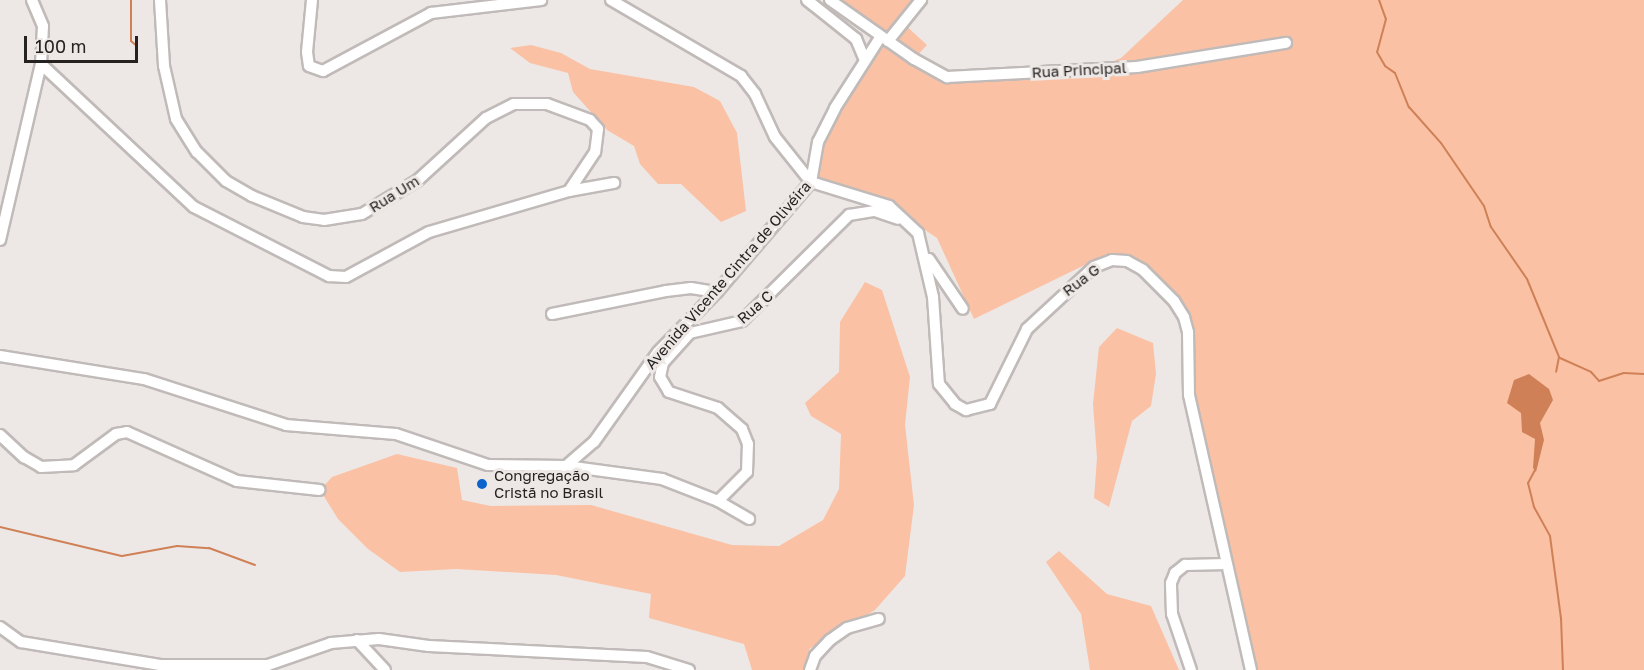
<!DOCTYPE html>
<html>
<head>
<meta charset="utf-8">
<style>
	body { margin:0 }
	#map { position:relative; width:1644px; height:670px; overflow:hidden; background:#ede8e5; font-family:"Golos Text",sans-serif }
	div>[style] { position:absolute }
	.green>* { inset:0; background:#fac1a5 }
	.water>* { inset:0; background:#cf8056 }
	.stream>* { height:2px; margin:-1px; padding:0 1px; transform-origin:1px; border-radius:1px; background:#cf8056 }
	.roads { filter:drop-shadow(2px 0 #c0bab8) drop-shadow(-2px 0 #c0bab8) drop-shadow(0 2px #c0bab8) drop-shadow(0 -2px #c0bab8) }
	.minor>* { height:10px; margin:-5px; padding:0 5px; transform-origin:5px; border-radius:5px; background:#fff }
	.dots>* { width:16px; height:16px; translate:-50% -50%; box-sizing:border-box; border:3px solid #ede8e5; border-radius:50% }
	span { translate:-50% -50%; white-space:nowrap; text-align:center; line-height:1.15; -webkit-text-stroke:6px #ede8e5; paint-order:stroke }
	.street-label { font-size:15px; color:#252322 }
	.poi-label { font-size:15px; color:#252322 }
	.left { translate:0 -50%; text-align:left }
	.scale { position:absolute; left:24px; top:36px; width:114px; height:27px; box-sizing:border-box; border:3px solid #252322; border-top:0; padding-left:8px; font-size:18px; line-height:21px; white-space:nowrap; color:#252322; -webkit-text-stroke:4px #ede8e5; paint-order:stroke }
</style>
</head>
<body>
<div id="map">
	<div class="green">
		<i style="clip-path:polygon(830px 0,918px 0,903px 23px,927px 45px,914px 59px,947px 77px,1095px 69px,1121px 58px,1183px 0,1644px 0,1644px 670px,1254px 670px,1189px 395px,1184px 317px,1130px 256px,1097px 259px,974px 319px,937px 238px,889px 206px,811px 182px,818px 142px,880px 36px)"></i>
		<i style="clip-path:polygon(531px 45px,561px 53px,590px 69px,694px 87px,720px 101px,737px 133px,746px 211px,721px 222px,681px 184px,658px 184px,640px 164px,634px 146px,607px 130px,573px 92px,568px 73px,530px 63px,510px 48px)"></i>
		<i style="clip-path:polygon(865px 282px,882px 290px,910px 377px,905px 425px,914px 505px,905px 576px,875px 610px,809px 649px,812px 670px,752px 670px,744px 644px,649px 618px,651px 594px,556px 575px,456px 569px,400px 572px,368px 549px,338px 519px,320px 490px,332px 477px,397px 454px,457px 468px,462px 500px,491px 506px,591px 505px,732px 545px,779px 546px,823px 520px,839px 489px,841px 434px,811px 416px,805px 403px,839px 372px,840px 322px)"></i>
		<i style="clip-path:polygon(1117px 328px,1153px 343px,1156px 374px,1151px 406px,1132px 421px,1109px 507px,1094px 498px,1097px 458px,1093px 404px,1099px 347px)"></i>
		<i style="clip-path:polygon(1059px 551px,1107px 594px,1151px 606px,1179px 670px,1090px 670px,1081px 614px,1046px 562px)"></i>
	</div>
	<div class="water">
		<i style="clip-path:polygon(1529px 374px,1549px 389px,1553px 400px,1540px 423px,1544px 440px,1536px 472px,1533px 468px,1535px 439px,1522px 432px,1521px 413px,1507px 403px,1514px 380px)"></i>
	</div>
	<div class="stream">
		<i style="left:131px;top:0;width:41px;rotate:90deg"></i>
		<i style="left:131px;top:41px;width:8px;rotate:40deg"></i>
		<i style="left:1379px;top:0;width:20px;rotate:70deg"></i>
		<i style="left:1386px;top:19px;width:34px;rotate:105deg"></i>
		<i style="left:1377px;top:52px;width:16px;rotate:60deg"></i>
		<i style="left:1385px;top:66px;width:12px;rotate:35deg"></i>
		<i style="left:1395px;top:73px;width:37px;rotate:68deg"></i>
		<i style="left:1409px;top:107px;width:48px;rotate:48.4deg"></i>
		<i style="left:1441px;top:143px;width:76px;rotate:55.7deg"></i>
		<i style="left:1484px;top:206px;width:22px;rotate:72deg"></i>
		<i style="left:1491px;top:227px;width:63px;rotate:55.3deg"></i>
		<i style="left:1527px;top:279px;width:84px;rotate:67.7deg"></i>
		<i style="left:1559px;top:357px;width:15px;rotate:101deg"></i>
		<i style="left:1560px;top:358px;width:34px;rotate:24deg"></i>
		<i style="left:1591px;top:372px;width:12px;rotate:48deg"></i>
		<i style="left:1599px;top:381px;width:26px;rotate:-18deg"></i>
		<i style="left:1624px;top:373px;width:20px;rotate:3deg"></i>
		<i style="left:1535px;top:470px;width:15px;rotate:118deg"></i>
		<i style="left:1528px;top:483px;width:25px;rotate:76deg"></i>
		<i style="left:1534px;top:507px;width:33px;rotate:61deg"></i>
		<i style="left:1550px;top:536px;width:83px;rotate:82.4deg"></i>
		<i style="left:1561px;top:618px;width:52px;rotate:87.8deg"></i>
		<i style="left:0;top:527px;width:125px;rotate:13.4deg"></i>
		<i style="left:122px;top:556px;width:56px;rotate:-10.3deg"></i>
		<i style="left:177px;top:546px;width:32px;rotate:4deg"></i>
		<i style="left:209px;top:548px;width:49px;rotate:20.3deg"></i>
	</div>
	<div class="roads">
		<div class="minor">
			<i style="left:160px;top:0;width:66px;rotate:86.5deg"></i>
			<i style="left:164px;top:66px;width:54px;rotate:77.2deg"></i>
			<i style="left:176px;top:119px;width:39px;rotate:58deg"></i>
			<i style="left:197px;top:152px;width:41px;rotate:45deg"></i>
			<i style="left:226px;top:181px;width:30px;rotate:30deg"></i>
			<i style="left:252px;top:196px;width:55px;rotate:22.4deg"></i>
			<i style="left:303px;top:217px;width:21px;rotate:8deg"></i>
			<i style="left:324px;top:220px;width:38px;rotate:-9deg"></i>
			<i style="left:362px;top:214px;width:66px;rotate:-31.3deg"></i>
			<i style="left:418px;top:180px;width:92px;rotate:-42.4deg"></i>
			<i style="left:486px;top:118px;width:31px;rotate:-27deg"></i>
			<i style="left:514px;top:104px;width:33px"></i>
			<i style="left:547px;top:104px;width:46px;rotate:20.4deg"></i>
			<i style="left:590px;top:120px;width:12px;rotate:48deg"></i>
			<i style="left:598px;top:129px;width:23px;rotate:97deg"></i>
			<i style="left:595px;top:152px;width:47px;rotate:123.7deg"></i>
			<i style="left:312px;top:0;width:52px;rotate:95.5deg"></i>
			<i style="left:307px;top:52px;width:14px;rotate:82deg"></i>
			<i style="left:309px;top:66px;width:15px;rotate:20deg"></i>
			<i style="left:323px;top:71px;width:123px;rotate:-28.2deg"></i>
			<i style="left:431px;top:13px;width:111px;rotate:-6.7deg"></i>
			<i style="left:611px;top:0;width:151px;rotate:30.3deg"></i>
			<i style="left:741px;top:76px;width:23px;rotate:52deg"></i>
			<i style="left:755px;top:94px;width:47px;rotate:65.1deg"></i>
			<i style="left:775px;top:137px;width:58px;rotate:51.3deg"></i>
			<i style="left:811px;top:182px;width:82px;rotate:17.1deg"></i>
			<i style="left:889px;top:206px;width:40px;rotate:43deg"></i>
			<i style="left:918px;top:233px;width:66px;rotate:76.8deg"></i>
			<i style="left:933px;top:297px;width:87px;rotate:86.1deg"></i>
			<i style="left:939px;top:384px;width:26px;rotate:51deg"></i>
			<i style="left:955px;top:404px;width:13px;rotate:29deg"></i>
			<i style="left:966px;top:410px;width:25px;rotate:-14deg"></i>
			<i style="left:990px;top:404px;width:84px;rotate:-63.7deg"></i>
			<i style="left:1027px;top:329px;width:91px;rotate:-42.8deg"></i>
			<i style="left:1094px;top:267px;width:19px;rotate:-21deg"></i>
			<i style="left:1112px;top:260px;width:15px;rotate:4deg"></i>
			<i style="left:1127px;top:261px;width:18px;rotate:29deg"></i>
			<i style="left:1143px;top:270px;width:44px;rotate:45deg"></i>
			<i style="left:1174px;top:301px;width:19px;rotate:58deg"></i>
			<i style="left:1184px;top:317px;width:16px;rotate:75deg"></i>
			<i style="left:1188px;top:332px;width:63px;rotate:89.1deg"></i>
			<i style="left:1189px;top:395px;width:282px;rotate:77.3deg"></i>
			<i style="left:807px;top:0;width:63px;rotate:38.5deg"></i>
			<i style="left:856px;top:39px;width:23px;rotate:67deg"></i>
			<i style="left:830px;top:0;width:103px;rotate:35.1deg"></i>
			<i style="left:914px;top:59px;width:38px;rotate:29deg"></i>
			<i style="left:947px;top:77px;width:190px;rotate:-3deg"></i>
			<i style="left:1137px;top:67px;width:151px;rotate:-9.2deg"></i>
			<i style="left:888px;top:41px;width:53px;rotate:-51.2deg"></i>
			<i style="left:41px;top:64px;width:209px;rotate:43.1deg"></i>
			<i style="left:194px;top:207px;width:152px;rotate:27.1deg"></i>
			<i style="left:329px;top:276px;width:17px;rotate:3deg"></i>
			<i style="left:346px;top:277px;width:94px;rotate:-28.5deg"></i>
			<i style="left:429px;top:232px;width:146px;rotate:-16.3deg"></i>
			<i style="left:569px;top:191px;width:46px;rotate:-10.1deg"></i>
			<i style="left:0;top:240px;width:181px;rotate:-76.9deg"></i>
			<i style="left:41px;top:64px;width:38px;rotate:-87deg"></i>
			<i style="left:43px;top:26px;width:28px;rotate:-113deg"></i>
			<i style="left:929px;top:259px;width:60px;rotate:55.8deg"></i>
			<i style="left:552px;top:314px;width:116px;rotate:-11.4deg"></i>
			<i style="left:666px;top:291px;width:25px;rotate:-7deg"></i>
			<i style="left:691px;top:288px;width:26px;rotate:9deg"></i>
			<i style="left:0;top:356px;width:146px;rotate:9.1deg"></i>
			<i style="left:144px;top:379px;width:149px;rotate:17.9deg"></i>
			<i style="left:286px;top:425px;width:110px;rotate:4.7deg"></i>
			<i style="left:396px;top:434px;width:97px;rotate:18.6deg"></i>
			<i style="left:488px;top:465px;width:78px;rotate:0.7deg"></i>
			<i style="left:566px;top:466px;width:97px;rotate:7.7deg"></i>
			<i style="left:662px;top:479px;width:60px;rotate:21.4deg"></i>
			<i style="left:718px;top:501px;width:36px;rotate:30deg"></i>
			<i style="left:0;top:435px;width:33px;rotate:43deg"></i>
			<i style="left:24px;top:457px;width:20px;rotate:30deg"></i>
			<i style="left:41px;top:467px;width:33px;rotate:-3deg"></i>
			<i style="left:74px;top:465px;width:52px;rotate:-36.4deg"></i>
			<i style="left:116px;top:434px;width:11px;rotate:-10deg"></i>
			<i style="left:127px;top:432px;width:120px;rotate:24deg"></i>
			<i style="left:237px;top:481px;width:83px;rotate:6.2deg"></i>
			<i style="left:566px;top:466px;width:37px;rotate:-41deg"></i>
			<i style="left:594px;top:442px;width:110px;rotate:-54.6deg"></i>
			<i style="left:658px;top:352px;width:84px;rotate:-45.5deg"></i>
			<i style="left:717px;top:292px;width:145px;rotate:-49.5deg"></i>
			<i style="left:811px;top:182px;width:41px;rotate:-80.1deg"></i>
			<i style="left:818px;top:142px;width:38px;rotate:-63deg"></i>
			<i style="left:835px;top:108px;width:85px;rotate:-57.4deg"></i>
			<i style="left:718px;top:501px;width:41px;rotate:-45deg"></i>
			<i style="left:747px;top:472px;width:28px;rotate:-88deg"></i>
			<i style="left:748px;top:444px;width:16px;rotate:-112deg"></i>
			<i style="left:742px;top:429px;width:32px;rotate:-139deg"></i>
			<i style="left:718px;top:408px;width:52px;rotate:-161.9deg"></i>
			<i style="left:669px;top:392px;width:17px;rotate:-121deg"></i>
			<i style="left:660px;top:377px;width:14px;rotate:-78deg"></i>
			<i style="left:663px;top:363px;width:40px;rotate:-48deg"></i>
			<i style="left:690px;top:333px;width:53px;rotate:-13deg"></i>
			<i style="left:742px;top:321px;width:151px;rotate:-44.7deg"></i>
			<i style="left:849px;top:215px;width:26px;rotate:-9deg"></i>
			<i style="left:875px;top:211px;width:24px;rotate:19deg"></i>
			<i style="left:0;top:627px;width:26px;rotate:36deg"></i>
			<i style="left:21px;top:642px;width:141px;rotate:9.4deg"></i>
			<i style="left:160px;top:665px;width:108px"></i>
			<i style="left:268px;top:665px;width:67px;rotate:-19.2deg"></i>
			<i style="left:331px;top:643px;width:48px;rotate:-4.8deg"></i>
			<i style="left:379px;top:639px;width:50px;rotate:8deg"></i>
			<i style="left:429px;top:646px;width:218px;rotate:2.9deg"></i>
			<i style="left:647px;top:657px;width:44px;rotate:17.2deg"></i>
			<i style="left:357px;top:640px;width:41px;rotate:47deg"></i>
			<i style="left:810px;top:670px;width:15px;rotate:-70deg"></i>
			<i style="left:815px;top:656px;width:22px;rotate:-47deg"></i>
			<i style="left:830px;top:640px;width:21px;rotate:-35deg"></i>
			<i style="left:847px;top:628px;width:33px;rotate:-16deg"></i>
			<i style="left:1191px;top:670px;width:59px;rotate:-108.7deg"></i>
			<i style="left:1172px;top:614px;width:31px;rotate:-92deg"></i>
			<i style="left:1171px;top:583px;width:11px;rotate:-68deg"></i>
			<i style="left:1175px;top:573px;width:13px;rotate:-39deg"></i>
			<i style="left:1185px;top:565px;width:41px;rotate:-1.4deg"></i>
		</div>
	</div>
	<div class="dots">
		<i style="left:482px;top:484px;background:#0d63cc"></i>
	</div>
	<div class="street-label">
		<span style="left:1079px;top:70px;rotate:-3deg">Rua Principal</span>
		<span style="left:394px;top:194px;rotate:-32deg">Rua Um</span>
		<span style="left:728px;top:275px;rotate:-49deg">Avenida Vicente Cintra de Olivéira</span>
		<span style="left:1081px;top:280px;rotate:-37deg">Rua G</span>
		<span style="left:755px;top:307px;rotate:-41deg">Rua C</span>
	</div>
	<div class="poi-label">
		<span class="left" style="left:494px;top:484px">Congregação<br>Cristã no Brasil</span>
	</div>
	<div class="scale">100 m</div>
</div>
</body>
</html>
